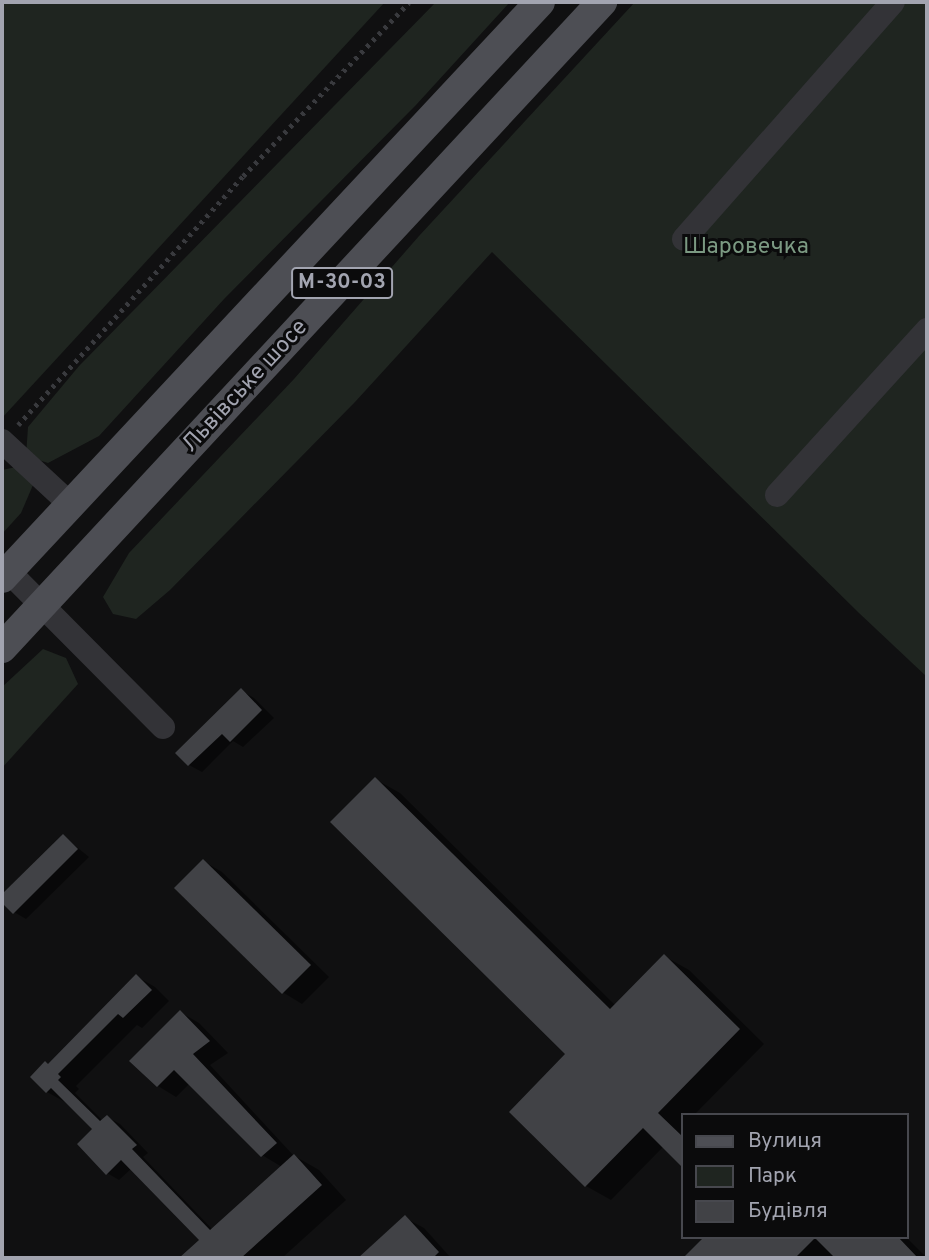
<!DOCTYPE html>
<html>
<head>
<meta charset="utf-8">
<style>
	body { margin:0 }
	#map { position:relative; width:929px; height:1260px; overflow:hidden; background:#101011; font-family:Overpass,sans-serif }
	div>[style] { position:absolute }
	.green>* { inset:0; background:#1f2520 }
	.shadow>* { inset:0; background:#0007 }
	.building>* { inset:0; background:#414246 }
	.path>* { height:4.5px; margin-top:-2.25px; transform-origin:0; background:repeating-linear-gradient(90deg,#393a3e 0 3.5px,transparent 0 8.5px) }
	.minor>* { height:24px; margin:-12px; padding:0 12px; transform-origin:12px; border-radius:12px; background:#333337 }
	.major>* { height:30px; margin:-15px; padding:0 15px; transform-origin:15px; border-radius:15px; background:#4d4e54 }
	span { translate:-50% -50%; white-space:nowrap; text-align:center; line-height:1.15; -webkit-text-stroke:6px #0b0b0c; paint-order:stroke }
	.shield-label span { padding:2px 5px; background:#0b0b0c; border:2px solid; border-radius:5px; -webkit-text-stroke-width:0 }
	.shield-label { font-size:21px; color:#a2a4b0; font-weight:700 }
	.park-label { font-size:23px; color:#7b9982 }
	.street-label { font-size:23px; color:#a2a4b0 }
	.frame { position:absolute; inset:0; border:4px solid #a2a4b0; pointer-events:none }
	.legend { position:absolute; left:681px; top:1113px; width:228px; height:126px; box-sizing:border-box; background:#0b0b0c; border:2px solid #47484e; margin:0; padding:9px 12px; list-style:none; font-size:21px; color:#a2a4b0 }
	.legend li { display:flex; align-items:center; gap:14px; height:35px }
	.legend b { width:35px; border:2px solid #47484e }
</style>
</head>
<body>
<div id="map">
	<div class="green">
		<i style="clip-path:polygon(2px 2px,385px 2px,2px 418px)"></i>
		<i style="clip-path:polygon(436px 2px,510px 2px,416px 105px,225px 298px,99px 436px,48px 463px,26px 456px,28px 427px,79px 366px)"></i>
		<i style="clip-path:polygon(635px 2px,927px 2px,927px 677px,859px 613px,492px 252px,355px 402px,170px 590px,136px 619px,113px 614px,103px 597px,129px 553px,294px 379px,419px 236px)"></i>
		<i style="clip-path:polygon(21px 466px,33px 485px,21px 513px,2px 534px,2px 470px)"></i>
		<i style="clip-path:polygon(43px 649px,66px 658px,78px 684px,2px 768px,2px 687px)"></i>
	</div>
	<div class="shadow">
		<i style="clip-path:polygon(242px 691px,254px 698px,274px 718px,243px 747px,233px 741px,202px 772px,189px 765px,178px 753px)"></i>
		<i style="clip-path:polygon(375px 779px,400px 793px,616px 1006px,664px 956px,689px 970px,764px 1044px,694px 1115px,682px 1115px,682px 1165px,664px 1146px,611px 1200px,586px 1186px,511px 1112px,568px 1054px)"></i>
		<i style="clip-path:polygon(63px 836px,89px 857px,26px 919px,14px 912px,2px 897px)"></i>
		<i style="clip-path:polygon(203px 861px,222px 872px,329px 977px,302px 1004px,284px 993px,177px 888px)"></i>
		<i style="clip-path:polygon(136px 976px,155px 987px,169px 1001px,142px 1028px,137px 1025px,76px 1086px,79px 1089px,75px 1093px,103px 1121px,107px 1117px,120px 1124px,148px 1153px,143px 1157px,213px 1230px,282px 1167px,262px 1155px,190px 1083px,176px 1097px,158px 1086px,180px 1012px,199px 1023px,228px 1053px,210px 1065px,293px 1155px,319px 1170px,346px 1200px,282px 1258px,182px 1258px,201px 1240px,132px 1168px,119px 1180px,107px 1173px,95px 1129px,65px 1102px,47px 1092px,49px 1066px)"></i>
		<i style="clip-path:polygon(405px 1218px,424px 1228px,451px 1258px,361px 1258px)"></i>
		<i style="clip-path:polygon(706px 1237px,906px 1237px,927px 1258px,685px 1258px)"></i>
	</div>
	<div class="building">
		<i style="clip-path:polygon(241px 688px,262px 710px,230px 742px,222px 734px,188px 766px,175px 753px)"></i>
		<i style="clip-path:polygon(375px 777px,610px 1009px,664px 954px,740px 1029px,658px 1113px,682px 1136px,682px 1167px,643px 1128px,585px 1187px,509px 1112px,565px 1054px,330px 822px)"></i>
		<i style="clip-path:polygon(63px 834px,78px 849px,13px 914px,2px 903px,2px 894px)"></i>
		<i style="clip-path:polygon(203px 859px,311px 965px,282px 994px,174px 888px)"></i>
		<i style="clip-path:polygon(136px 974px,152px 990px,123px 1018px,118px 1014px,58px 1074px,61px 1077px,58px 1080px,100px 1121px,107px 1115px,137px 1145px,132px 1149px,210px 1230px,294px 1154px,322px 1185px,241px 1258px,179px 1258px,199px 1240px,121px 1160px,106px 1175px,77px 1144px,92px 1129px,51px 1088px,46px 1093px,30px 1077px,45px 1061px,48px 1064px)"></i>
		<i style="clip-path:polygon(180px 1010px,210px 1041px,193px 1054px,277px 1143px,261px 1157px,174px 1070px,157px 1087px,129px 1061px)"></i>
		<i style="clip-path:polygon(405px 1215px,439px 1252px,433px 1258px,358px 1258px)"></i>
		<i style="clip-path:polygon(704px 1237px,898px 1237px,918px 1258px,835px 1258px,815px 1238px,795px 1258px,683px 1258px)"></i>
	</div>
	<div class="path">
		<i style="left:18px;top:425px;width:336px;rotate:-47.9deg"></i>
		<i style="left:243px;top:176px;width:240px;rotate:-46.3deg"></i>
	</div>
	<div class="minor">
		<i style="left:684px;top:239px;width:316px;rotate:-48.6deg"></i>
		<i style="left:2px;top:441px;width:94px;rotate:42.8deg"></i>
		<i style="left:777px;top:495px;width:223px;rotate:-47.7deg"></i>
		<i style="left:8px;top:571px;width:220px;rotate:45.2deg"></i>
	</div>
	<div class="major">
		<i style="left:2px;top:578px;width:788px;rotate:-46.95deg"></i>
		<i style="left:2px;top:648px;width:882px;rotate:-47.11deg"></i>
	</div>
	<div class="shield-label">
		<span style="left:342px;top:283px">М-30-03</span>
	</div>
	<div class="park-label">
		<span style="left:746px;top:248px">Шаровечка</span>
	</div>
	<div class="street-label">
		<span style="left:246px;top:387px;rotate:-47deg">Львівське шосе</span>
	</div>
	<div class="frame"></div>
	<ul class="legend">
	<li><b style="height:9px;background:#4d4e54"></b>Вулиця</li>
	<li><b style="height:19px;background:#1f2520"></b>Парк</li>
	<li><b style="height:19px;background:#414246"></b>Будівля</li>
	</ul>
</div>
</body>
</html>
